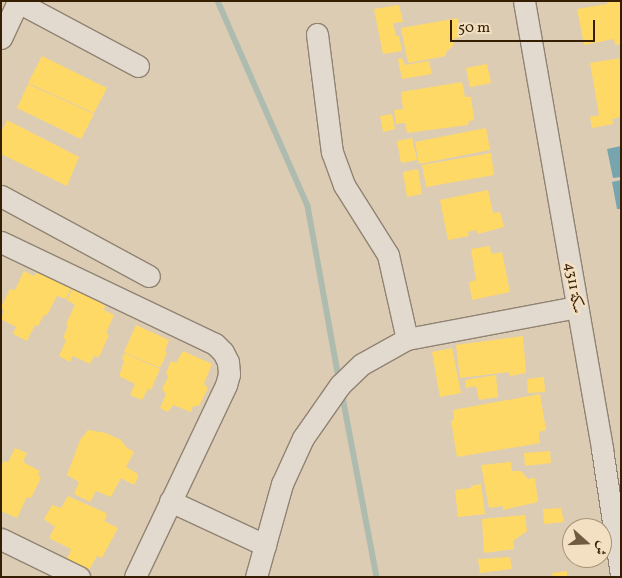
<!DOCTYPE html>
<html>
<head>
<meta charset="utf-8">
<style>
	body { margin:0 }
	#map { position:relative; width:622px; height:578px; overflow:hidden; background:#dcccb3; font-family:Vollkorn,Amiri,serif }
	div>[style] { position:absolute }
	.homes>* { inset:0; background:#ffd966 }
	.public>* { inset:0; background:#76a5af }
	.stream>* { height:5.5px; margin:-2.75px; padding:0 2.75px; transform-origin:2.75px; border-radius:2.75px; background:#aebcb0 }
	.roads { filter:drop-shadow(1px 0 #908373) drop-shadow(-1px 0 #908373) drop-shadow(0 1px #908373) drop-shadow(0 -1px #908373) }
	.minor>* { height:21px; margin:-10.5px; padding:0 10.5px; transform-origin:10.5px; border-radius:10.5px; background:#e2dace }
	span { translate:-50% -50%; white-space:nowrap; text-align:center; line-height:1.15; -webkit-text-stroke:5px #f3e0c3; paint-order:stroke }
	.street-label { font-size:15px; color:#361e03 }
	.frame { position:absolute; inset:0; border:2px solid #361e03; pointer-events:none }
	.north { position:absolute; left:562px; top:518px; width:50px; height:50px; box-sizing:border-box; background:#f3e0c3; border:1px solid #a79276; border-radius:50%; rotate:110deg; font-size:14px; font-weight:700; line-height:20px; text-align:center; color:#361e03 }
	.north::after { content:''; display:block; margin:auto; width:18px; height:22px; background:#705b41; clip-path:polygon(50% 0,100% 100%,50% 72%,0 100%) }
	.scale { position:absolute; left:450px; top:20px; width:145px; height:22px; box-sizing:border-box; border:2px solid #361e03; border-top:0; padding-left:6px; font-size:15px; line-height:18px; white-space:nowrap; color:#361e03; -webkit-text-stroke:4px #f3e0c3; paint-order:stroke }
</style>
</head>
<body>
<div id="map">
	<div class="homes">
		<i style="clip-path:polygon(607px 1px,621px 1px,621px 44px,615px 45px,614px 39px,584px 45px,577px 9px,607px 4px)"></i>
		<i style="clip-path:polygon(399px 5px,403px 22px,393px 23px,396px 36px,399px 36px,402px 51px,383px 54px,374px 9px)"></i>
		<i style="clip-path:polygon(458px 18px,461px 37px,454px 39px,453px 46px,446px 52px,446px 56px,408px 63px,401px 28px)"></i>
		<i style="clip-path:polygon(42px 56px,107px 88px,94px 113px,28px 83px)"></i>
		<i style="clip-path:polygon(402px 58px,405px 65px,429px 61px,432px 74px,402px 79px,398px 59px)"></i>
		<i style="clip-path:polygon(621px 58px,621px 117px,612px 119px,613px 124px,592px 128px,590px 117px,599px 115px,590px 63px)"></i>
		<i style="clip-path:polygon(487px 64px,491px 83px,470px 87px,466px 68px)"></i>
		<i style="clip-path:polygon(462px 82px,465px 97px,471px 97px,474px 118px,474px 120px,469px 121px,468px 125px,407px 133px,405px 123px,396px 124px,394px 110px,403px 109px,401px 92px)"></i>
		<i style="clip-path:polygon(28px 84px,94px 114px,81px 139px,17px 108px)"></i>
		<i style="clip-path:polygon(392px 114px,395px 129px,383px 132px,380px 116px)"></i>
		<i style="clip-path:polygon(7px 120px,79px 157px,67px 186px,1px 154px,1px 132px)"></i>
		<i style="clip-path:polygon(486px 128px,490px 150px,419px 164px,415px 142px)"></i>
		<i style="clip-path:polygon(412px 138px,417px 160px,401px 163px,397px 141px)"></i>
		<i style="clip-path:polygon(491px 153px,494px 175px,426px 187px,422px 165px)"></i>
		<i style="clip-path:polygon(418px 169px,422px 194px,407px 197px,403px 172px)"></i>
		<i style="clip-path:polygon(488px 190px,493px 213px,500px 212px,504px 227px,478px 234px,476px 230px,468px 232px,469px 236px,448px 240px,440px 200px)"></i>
		<i style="clip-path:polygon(489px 246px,492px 254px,502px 252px,510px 292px,472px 300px,469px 282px,476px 280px,471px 249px)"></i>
		<i style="clip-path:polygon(46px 266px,75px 280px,66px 299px,57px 296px,47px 315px,44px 315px,38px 326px,35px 325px,27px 341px,13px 334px,16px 327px,1px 319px,4px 311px,1px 307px,10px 289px,15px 290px,24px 271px,34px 276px,37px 273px,42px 275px)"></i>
		<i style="clip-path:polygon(76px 281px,103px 294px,100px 303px,105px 306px,104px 310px,114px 315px,106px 333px,109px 335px,99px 357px,94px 356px,90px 364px,73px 356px,70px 362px,59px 356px,66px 340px,63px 338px,68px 326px,66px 324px,75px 305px,67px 300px)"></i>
		<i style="clip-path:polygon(136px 325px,169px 340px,165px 351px,167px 353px,160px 368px,124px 352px)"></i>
		<i style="clip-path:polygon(523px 336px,526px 373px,510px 376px,509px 372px,460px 378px,456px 345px)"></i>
		<i style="clip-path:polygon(452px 348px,461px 393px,440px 397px,432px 352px)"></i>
		<i style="clip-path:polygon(183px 351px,212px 364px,204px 384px,208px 388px,199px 406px,193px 406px,191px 412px,173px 405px,168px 412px,160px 408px,166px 394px,162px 389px,168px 377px,166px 373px,171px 361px,176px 363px)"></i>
		<i style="clip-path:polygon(125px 353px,160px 369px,151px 390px,148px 389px,142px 400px,130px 395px,135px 384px,119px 376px,124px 361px,122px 358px)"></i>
		<i style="clip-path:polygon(496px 375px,498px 397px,479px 400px,476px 386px,466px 388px,465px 380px)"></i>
		<i style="clip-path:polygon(544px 377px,545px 392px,528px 393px,527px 379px)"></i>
		<i style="clip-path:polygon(540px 394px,546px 430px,539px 432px,540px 443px,457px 457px,451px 421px,454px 419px,453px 410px)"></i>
		<i style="clip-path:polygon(88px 430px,106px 433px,121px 440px,126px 447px,134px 452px,126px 467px,138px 474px,138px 478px,134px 485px,121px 478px,111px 497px,96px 491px,90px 502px,74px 494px,79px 482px,67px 475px,80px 440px)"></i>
		<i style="clip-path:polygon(15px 448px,27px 453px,23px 462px,40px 471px,38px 475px,41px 478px,31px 498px,27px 497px,17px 518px,1px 511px,1px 466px,4px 461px,8px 462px)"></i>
		<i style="clip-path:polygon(550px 451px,551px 463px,525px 466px,524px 453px)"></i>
		<i style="clip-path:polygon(511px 462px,512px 471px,521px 471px,528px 479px,535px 478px,538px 502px,503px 510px,503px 506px,489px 508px,481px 465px)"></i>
		<i style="clip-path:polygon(481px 484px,485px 514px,458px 517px,455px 490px,471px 488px,471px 486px)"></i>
		<i style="clip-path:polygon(68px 496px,106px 513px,107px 515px,104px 521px,118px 528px,102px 558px,97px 556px,89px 570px,67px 559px,71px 549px,49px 538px,55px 527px,44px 519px,52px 505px,61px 508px)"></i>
		<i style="clip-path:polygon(561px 508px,564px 522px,544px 524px,543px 509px)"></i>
		<i style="clip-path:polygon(525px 515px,527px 531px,513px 541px,514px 549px,484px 553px,482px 519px)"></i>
		<i style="clip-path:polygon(510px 557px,512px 569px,480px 573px,478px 559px)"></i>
		<i style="clip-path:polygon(567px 571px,567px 577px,553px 577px,552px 573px)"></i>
	</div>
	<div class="public">
		<i style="clip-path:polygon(621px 146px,621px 177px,613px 178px,607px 149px)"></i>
		<i style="clip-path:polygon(621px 180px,621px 209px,617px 209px,612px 182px)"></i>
	</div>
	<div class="stream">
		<i style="left:218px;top:1px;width:224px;rotate:66.3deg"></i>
		<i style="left:308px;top:206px;width:175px;rotate:79.8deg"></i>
		<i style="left:342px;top:392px;width:188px;rotate:79.3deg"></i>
	</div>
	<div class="roads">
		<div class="minor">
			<i style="left:524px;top:1px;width:455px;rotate:80.1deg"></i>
			<i style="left:602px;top:449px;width:127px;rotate:81.4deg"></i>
			<i style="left:317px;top:34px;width:119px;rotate:82.8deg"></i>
			<i style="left:332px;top:152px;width:35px;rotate:70deg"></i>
			<i style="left:344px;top:185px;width:83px;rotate:57.8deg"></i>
			<i style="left:388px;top:255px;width:86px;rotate:77.3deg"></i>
			<i style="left:1px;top:38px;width:40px;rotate:-65deg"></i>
			<i style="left:18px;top:2px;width:136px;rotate:28.1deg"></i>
			<i style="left:1px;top:196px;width:168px;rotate:28.4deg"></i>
			<i style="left:1px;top:242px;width:237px;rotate:25.5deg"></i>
			<i style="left:215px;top:344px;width:11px;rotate:45deg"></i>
			<i style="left:223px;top:352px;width:11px;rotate:63deg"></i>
			<i style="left:228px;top:362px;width:12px;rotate:85deg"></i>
			<i style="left:229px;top:374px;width:11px;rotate:105deg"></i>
			<i style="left:226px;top:385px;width:212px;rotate:115.4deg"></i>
			<i style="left:170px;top:501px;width:105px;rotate:24.9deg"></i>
			<i style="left:1px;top:539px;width:87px;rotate:26deg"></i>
			<i style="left:256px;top:577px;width:97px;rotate:-74.4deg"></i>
			<i style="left:282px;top:484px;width:51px;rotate:-65.5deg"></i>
			<i style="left:303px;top:438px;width:65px;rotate:-55.1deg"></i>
			<i style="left:340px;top:385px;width:30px;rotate:-44deg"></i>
			<i style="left:362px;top:364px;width:51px;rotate:-29.1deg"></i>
			<i style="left:407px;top:339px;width:172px;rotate:-10.7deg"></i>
		</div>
	</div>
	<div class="street-label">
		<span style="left:573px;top:288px;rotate:80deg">سكة 4311</span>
	</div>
	<div class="frame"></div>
	<div class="north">ش</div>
	<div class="scale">50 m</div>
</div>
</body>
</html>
